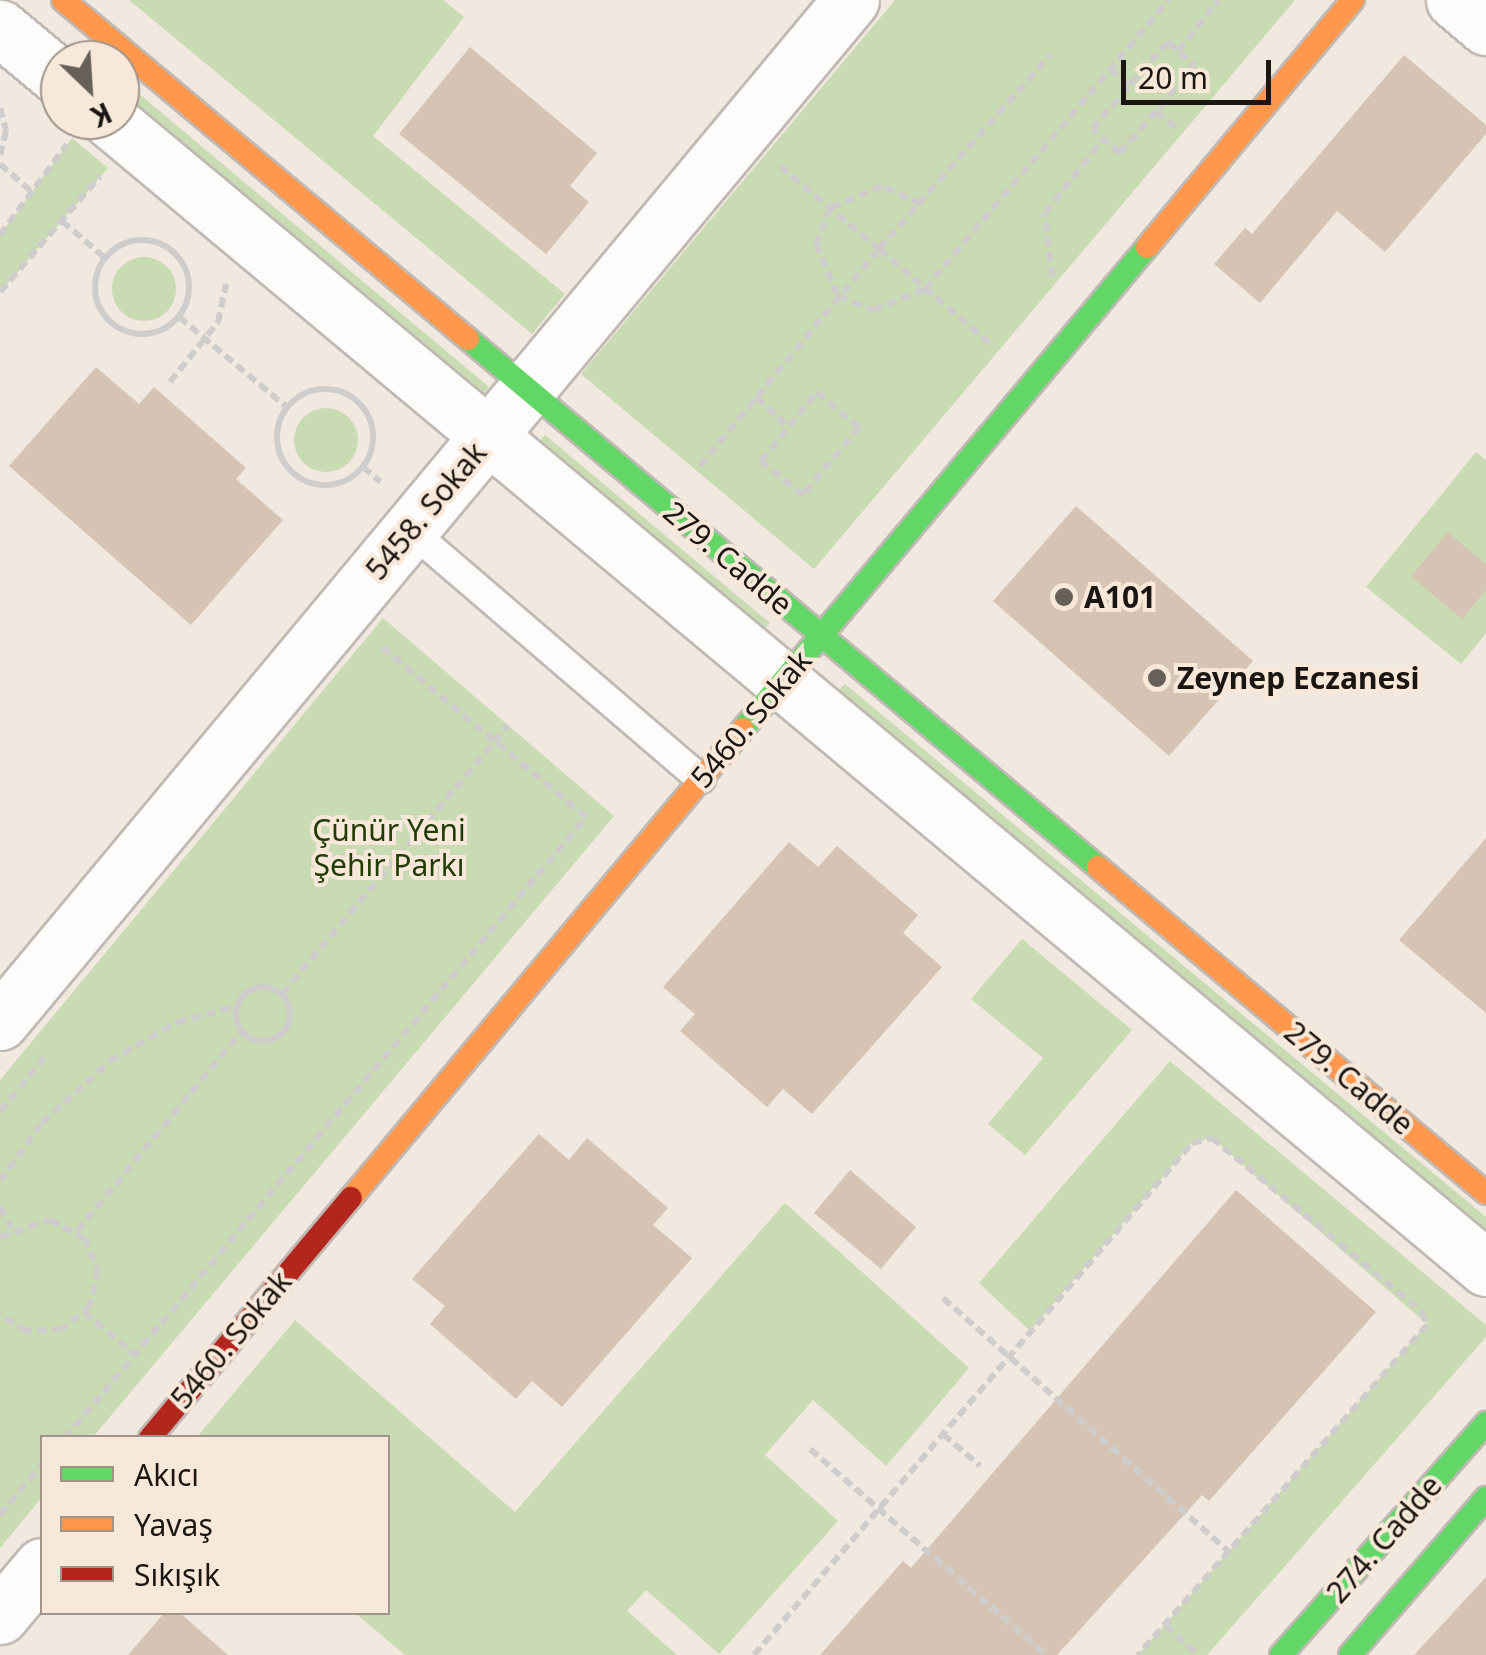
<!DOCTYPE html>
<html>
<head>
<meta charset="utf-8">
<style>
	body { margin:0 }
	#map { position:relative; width:1486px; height:1655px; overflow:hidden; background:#f1e8e0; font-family:"Noto Sans",sans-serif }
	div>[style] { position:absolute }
	.green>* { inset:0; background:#c9dbb2 }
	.round { border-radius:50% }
	.building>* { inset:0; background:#d5c4b4 }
	.path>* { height:6px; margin-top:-3px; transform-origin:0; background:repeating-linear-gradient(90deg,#cfcdcb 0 10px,transparent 0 15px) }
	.path>.ring { margin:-3px; padding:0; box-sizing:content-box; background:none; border:6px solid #cfcdcb; border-radius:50% }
	.roads { filter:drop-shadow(2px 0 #c0b9b3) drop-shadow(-2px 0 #c0b9b3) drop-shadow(0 2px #c0b9b3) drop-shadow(0 -2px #c0b9b3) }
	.lane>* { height:28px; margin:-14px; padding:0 14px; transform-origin:14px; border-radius:14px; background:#fdfcfa }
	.street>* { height:55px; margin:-27.5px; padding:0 27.5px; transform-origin:27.5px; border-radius:27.5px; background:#fdfcfa }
	.fast>* { height:22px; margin:-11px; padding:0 11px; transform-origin:11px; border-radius:11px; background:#63d668 }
	.slow>* { height:22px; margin:-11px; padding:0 11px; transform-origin:11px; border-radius:11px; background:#ff974d }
	.jam>* { height:22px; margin:-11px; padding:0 11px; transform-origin:11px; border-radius:11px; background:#b3261e }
	.dots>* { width:28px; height:28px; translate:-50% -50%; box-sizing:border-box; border:5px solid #f7e8da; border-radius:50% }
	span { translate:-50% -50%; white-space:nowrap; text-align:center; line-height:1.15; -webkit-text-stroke:8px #f7e8da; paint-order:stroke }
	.street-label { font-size:30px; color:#1b1611 }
	.poi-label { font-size:30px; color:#1b1611; font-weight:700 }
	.left { translate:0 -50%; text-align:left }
	.park-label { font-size:30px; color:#223c06 }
	.legend { position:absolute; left:40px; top:1435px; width:350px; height:180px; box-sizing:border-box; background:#f7e8da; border:2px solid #9f948a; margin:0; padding:12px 18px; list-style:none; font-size:30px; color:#1b1611 }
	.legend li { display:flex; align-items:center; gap:20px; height:50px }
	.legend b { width:50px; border:2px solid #9f948a }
	.north { position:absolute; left:40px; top:40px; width:100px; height:100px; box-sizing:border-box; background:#f7e8da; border:2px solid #9f948a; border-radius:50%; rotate:155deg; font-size:28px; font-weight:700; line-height:40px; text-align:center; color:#1b1611 }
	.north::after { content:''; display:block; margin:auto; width:35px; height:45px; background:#666059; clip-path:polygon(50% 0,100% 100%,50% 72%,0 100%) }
	.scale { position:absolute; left:1121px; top:60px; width:150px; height:45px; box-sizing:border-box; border:5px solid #1b1611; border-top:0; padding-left:12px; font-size:30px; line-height:35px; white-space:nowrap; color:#1b1611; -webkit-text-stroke:8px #f7e8da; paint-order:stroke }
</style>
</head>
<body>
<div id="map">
	<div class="green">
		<i style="clip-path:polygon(129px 0,443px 0,464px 17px,373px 136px,565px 294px,532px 334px)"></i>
		<i style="clip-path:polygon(895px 0,1295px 0,814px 569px,581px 374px)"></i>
		<i style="clip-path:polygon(120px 78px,489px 387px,479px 399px,120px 99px)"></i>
		<i style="clip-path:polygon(72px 138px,108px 168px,0 292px,0 235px)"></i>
		<i class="round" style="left:112px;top:257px;width:64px;height:64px"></i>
		<i class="round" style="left:294px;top:408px;width:64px;height:64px"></i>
		<i style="clip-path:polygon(545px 435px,770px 623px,758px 635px,535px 447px)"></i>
		<i style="clip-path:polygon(1476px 452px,1486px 460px,1486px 633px,1461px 664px,1366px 587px)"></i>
		<i style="clip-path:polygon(383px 618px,614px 816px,93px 1437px,42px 1438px,42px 1497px,0 1548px,0 1080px)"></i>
		<i style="clip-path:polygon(845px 684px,1486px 1217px,1486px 1239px,835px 693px)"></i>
		<i style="clip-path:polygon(1022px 939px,1132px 1030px,1025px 1155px,988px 1124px,1043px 1058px,971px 999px)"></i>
		<i style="clip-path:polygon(1170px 1061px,1486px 1325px,1486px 1337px,1207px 1655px,1138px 1655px,1427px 1324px,1212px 1138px,1192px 1143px,1030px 1331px,979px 1283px)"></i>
		<i style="clip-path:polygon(785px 1203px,969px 1368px,886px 1466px,813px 1400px,765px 1455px,838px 1521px,719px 1654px,646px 1590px,627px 1611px,677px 1655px,405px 1655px,355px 1613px,388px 1612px,388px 1438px,197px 1437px,295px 1320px,515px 1512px)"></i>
	</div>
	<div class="building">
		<i style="clip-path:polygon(470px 47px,597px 153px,570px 186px,589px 202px,546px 254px,399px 134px)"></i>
		<i style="clip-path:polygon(1404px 55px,1486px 125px,1486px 134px,1385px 252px,1337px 211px,1260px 303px,1214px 264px,1245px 228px,1252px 234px)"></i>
		<i style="clip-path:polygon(96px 367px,139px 404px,154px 387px,246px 468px,236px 479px,283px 520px,191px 625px,9px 466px)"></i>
		<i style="clip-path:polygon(1076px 506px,1253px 661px,1169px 756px,993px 601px)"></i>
		<i style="clip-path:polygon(1448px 532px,1486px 564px,1486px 590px,1462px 619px,1411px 576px)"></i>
		<i style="clip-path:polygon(1486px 838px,1486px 1013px,1399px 940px)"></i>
		<i style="clip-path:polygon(789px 842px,818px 867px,837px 846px,918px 915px,903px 933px,942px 967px,812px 1114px,783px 1089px,767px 1107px,680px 1031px,695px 1014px,663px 987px)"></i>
		<i style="clip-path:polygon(539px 1134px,569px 1160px,587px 1138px,668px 1208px,653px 1225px,692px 1258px,562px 1407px,532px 1381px,516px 1399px,430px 1324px,445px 1306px,412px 1279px)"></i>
		<i style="clip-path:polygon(850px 1170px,916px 1227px,881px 1269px,814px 1213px)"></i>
		<i style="clip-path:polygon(1236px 1190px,1376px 1312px,1209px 1501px,1202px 1495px,1057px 1655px,820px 1655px,903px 1561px,911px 1568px)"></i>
		<i style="clip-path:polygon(1486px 1577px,1486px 1655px,1414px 1655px)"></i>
		<i style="clip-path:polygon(165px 1612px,179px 1612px,228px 1655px,128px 1655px)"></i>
	</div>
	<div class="path">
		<i style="left:1168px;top:42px;width:36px;rotate:42deg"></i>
		<i style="left:1195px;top:66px;width:115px;rotate:130.8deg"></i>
		<i style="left:1120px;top:153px;width:37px;rotate:-139deg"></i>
		<i style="left:1092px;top:129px;width:116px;rotate:-48.9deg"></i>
		<i style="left:1178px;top:51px;width:65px;rotate:-51.2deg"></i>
		<i style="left:1110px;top:69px;width:26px;rotate:40deg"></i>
		<i style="left:0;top:108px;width:24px;rotate:75deg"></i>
		<i style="left:6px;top:131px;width:25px;rotate:104deg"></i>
		<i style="left:1156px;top:111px;width:28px;rotate:41deg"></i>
		<i style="left:0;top:164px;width:44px;rotate:41.3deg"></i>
		<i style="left:780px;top:166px;width:129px;rotate:40deg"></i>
		<i style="left:879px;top:249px;width:259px;rotate:-48.6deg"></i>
		<i style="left:921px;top:204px;width:43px;rotate:-155.2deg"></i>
		<i style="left:882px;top:186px;width:56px;rotate:157.1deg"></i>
		<i style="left:830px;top:208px;width:39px;rotate:111deg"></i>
		<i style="left:816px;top:244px;width:56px;rotate:67.1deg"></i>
		<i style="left:838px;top:296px;width:38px;rotate:22deg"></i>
		<i style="left:873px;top:310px;width:56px;rotate:-22deg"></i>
		<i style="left:925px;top:289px;width:378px;rotate:-49.9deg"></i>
		<i style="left:62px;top:221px;width:57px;rotate:40.7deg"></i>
		<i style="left:0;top:235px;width:113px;rotate:-53.6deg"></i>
		<i class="ring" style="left:95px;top:240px;width:88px;height:88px"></i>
		<i style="left:1052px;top:277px;width:64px;rotate:-96.2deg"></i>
		<i style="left:1045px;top:213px;width:94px;rotate:-51.9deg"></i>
		<i style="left:0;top:292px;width:153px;rotate:-49.2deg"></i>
		<i style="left:179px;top:317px;width:142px;rotate:39.9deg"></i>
		<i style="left:170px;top:382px;width:77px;rotate:-51.3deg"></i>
		<i style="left:218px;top:322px;width:39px;rotate:-78deg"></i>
		<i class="ring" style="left:277px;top:389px;width:90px;height:90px"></i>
		<i style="left:817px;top:392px;width:55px;rotate:39.8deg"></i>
		<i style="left:859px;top:427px;width:88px;rotate:129.5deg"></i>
		<i style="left:803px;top:495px;width:54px;rotate:-141deg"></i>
		<i style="left:761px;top:461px;width:89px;rotate:-50.9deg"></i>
		<i style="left:756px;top:397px;width:45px;rotate:42.3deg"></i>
		<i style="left:700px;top:466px;width:281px;rotate:-50.5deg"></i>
		<i style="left:879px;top:249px;width:151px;rotate:40.4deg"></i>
		<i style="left:363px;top:467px;width:23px;rotate:41deg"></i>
		<i class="ring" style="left:236px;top:987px;width:48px;height:48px"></i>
		<i style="left:282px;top:994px;width:351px;rotate:-49.9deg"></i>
		<i style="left:0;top:1111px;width:69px;rotate:-50.3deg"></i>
		<i style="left:0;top:1181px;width:72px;rotate:-54.1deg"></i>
		<i style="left:42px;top:1123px;width:92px;rotate:-42.4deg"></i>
		<i style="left:110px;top:1061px;width:78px;rotate:-30.2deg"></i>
		<i style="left:177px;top:1022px;width:62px;rotate:-14.9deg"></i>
		<i style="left:0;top:1207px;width:24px;rotate:62deg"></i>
		<i style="left:77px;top:1231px;width:258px;rotate:-50.5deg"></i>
		<i style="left:0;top:1237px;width:53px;rotate:-18.8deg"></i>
		<i style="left:50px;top:1220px;width:38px;rotate:28deg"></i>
		<i style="left:84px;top:1238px;width:35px;rotate:66deg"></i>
		<i style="left:98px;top:1270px;width:36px;rotate:103deg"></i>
		<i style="left:90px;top:1305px;width:37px;rotate:139deg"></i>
		<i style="left:62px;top:1329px;width:36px;rotate:177deg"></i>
		<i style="left:26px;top:1331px;width:31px;rotate:-148deg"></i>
		<i style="left:943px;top:1298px;width:384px;rotate:41.6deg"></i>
		<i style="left:84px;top:1312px;width:70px;rotate:40.3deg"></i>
		<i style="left:943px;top:1434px;width:49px;rotate:40.9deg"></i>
		<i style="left:65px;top:1438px;width:811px;rotate:-50deg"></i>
		<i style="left:586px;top:817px;width:266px;rotate:-140.2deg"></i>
		<i style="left:810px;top:1449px;width:313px;rotate:41.1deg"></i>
		<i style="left:0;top:1515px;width:66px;rotate:-50.5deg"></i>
		<i style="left:1165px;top:1625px;width:45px;rotate:42.3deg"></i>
		<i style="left:754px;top:1655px;width:674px;rotate:-49.45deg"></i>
		<i style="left:1192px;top:1143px;width:21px;rotate:-14deg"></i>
		<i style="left:1212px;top:1138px;width:273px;rotate:39.6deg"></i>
		<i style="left:1422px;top:1312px;width:14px;rotate:69deg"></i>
		<i style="left:1427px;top:1325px;width:439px;rotate:131.2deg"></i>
	</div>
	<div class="roads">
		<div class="lane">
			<i style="left:410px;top:530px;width:383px;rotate:40.6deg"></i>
		</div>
		<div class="street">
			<i style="left:1454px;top:0;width:42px;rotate:40.2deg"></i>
			<i style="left:0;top:28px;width:78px;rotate:39.8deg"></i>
			<i style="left:110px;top:120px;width:1792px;rotate:39.84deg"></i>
			<i style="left:0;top:1022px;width:1330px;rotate:-50.22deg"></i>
			<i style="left:0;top:1616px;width:65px;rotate:-50deg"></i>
		</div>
		<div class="fast">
			<i style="left:468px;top:339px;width:822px;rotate:39.97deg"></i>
			<i style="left:743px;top:729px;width:629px;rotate:-50.03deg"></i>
			<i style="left:1281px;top:1655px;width:310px;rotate:-48.5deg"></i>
			<i style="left:1350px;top:1655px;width:208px;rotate:-49.1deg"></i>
		</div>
		<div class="slow">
			<i style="left:63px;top:0;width:528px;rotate:39.93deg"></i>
			<i style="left:1147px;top:247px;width:322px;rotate:-50.2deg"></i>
			<i style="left:1098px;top:867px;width:507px;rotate:40.04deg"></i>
			<i style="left:351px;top:1198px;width:611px;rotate:-50.11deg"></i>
		</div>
		<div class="jam">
			<i style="left:150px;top:1438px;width:313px;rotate:-50.1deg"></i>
		</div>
	</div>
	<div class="dots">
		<i style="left:1064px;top:597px;background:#666059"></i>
		<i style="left:1157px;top:678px;background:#666059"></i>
	</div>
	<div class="street-label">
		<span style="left:426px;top:511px;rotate:-50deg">5458. Sokak</span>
		<span style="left:728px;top:558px;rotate:40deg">279. Cadde</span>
		<span style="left:751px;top:719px;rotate:-50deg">5460. Sokak</span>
		<span style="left:1349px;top:1078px;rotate:40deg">279. Cadde</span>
		<span style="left:231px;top:1340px;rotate:-50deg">5460. Sokak</span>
		<span style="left:1384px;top:1539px;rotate:-49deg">274. Cadde</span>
	</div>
	<div class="poi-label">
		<span class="left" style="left:1084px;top:597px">A101</span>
		<span class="left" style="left:1177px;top:678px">Zeynep Eczanesi</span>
	</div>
	<div class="park-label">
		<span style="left:389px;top:847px">Çünür Yeni<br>Şehir Parkı</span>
	</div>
	<ul class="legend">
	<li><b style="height:12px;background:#63d668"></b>Akıcı</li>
	<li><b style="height:12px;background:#ff974d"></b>Yavaş</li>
	<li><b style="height:12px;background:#b3261e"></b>Sıkışık</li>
	</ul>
	<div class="north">K</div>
	<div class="scale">20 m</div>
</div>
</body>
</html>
